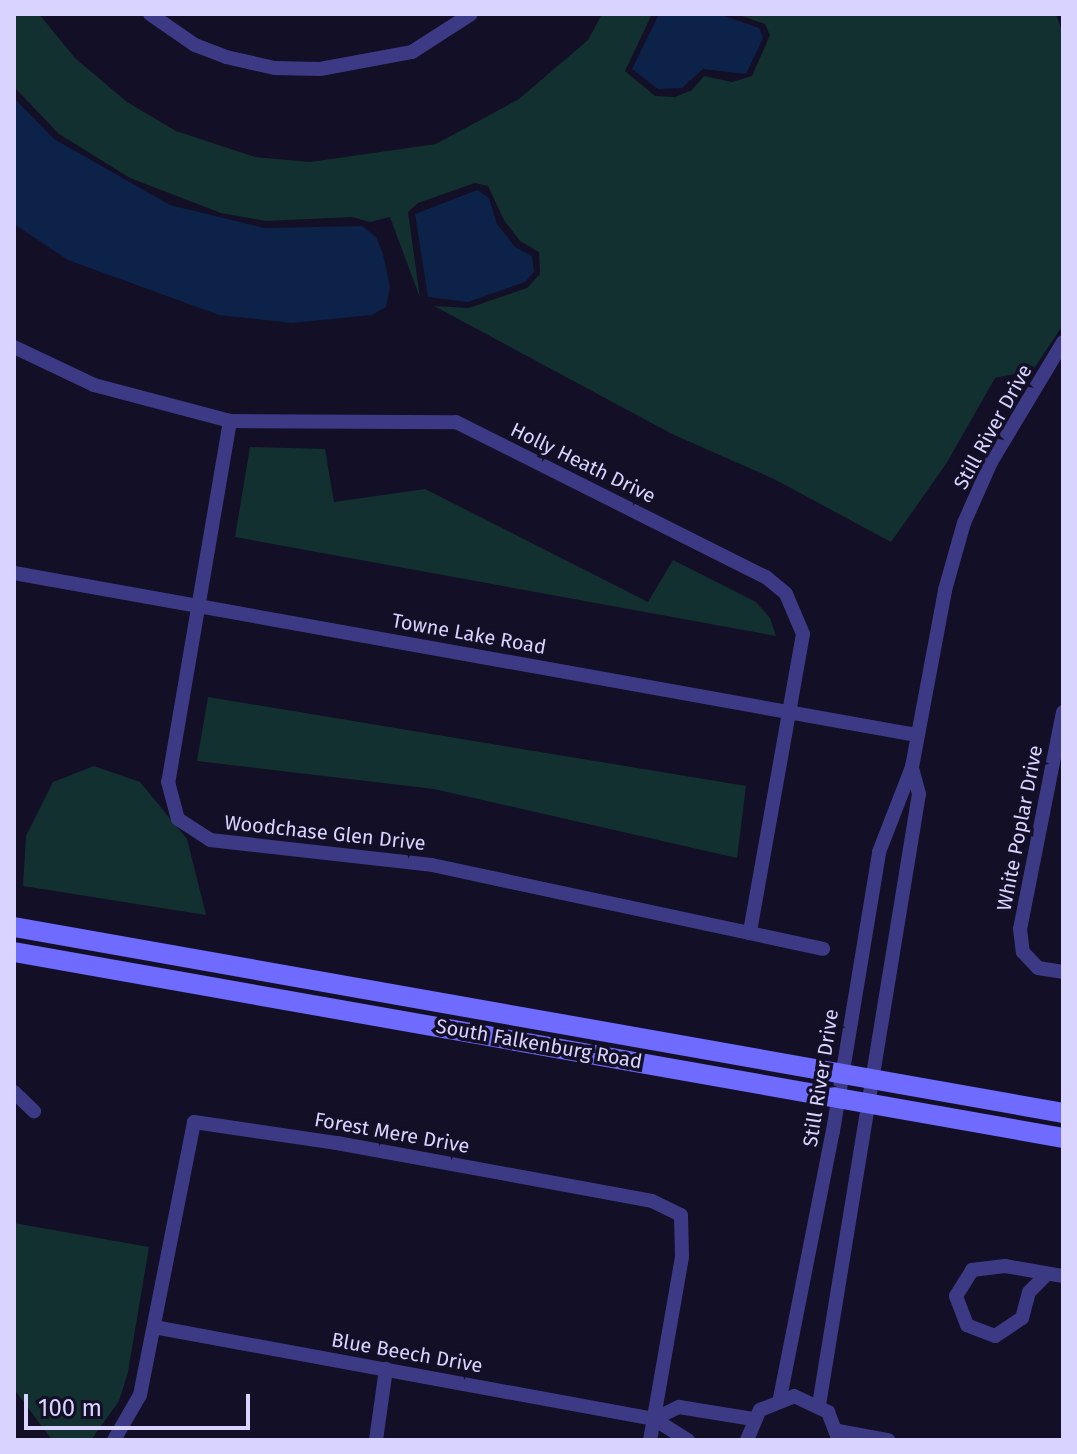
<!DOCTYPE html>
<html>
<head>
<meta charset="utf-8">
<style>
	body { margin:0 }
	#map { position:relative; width:1077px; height:1454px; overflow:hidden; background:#130f26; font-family:"Fira Sans",sans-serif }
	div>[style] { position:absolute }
	.green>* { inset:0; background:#12302f }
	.water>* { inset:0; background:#0c2248 }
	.street>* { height:14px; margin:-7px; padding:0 7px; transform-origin:7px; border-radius:7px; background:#3d3a85 }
	.secondary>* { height:20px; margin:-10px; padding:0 10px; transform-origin:10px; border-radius:10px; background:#6f6bff }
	span { translate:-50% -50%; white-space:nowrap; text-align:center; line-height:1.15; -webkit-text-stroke:7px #130f26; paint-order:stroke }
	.street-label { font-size:20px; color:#d9d4ff }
	.frame { position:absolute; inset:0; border:16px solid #d9d4ff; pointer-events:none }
	.scale { position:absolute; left:24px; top:1394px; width:226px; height:36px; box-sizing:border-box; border:4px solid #d9d4ff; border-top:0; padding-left:10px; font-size:24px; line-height:28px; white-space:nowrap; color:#d9d4ff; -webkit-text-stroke:6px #130f26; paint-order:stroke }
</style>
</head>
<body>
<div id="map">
	<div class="green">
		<i style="clip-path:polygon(14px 14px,39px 14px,75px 58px,127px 102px,176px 131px,255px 157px,310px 162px,436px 144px,519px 99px,588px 40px,602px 14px,652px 14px,625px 71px,655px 96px,675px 97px,692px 90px,704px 76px,732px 82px,752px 76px,770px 35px,765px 24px,736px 14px,1056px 14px,1063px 34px,1063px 325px,1033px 370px,995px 378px,946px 464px,891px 542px,774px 479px,672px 434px,434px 306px,469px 308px,527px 288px,540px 274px,539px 252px,520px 241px,504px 220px,488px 186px,475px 183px,418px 203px,408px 212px,420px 298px,390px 217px,370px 222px,352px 217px,266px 221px,221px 213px,130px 178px,59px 134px,14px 87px)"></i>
		<i style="clip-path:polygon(250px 447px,325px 449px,334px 502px,425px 489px,648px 602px,673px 560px,756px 602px,770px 618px,776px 636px,235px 537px)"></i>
		<i style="clip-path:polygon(208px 697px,746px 786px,737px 858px,434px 789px,197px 761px)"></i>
		<i style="clip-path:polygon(94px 766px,140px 782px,187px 839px,206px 915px,23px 886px,26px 836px,53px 782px)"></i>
		<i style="clip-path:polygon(14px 1223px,149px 1247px,128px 1372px,119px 1401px,91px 1440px,52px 1440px,14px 1389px)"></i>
	</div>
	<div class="water">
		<i style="clip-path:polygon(659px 14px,719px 14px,759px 28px,763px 38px,746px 74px,703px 69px,682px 88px,658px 89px,632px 69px)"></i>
		<i style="clip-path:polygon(14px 98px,54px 139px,170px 205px,264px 228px,362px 226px,376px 237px,383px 254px,390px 287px,386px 307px,372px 315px,292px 323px,219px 315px,68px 260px,14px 224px)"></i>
		<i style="clip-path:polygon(477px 190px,489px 198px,497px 224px,515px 247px,532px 256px,534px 272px,525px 282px,468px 302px,428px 297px,415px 214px)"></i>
	</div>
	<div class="street">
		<i style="left:150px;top:14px;width:55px;rotate:34.6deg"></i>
		<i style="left:195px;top:45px;width:33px;rotate:21deg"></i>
		<i style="left:226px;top:57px;width:50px;rotate:12.7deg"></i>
		<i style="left:275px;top:68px;width:45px;rotate:1.3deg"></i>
		<i style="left:320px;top:69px;width:94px;rotate:-10.5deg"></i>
		<i style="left:412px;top:52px;width:70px;rotate:-32.8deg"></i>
		<i style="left:14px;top:347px;width:89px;rotate:25.4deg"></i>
		<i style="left:94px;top:385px;width:141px;rotate:14.8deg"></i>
		<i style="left:230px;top:421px;width:226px;rotate:0.3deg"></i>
		<i style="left:456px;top:422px;width:347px;rotate:26.6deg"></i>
		<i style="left:766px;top:577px;width:26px;rotate:40deg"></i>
		<i style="left:786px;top:594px;width:43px;rotate:67deg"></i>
		<i style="left:803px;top:634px;width:304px;rotate:100.1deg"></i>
		<i style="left:230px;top:421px;width:366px;rotate:99.7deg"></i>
		<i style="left:168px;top:782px;width:38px;rotate:75deg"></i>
		<i style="left:178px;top:819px;width:38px;rotate:33deg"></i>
		<i style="left:210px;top:840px;width:223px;rotate:6.4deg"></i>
		<i style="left:432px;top:865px;width:400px;rotate:12.1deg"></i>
		<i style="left:14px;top:573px;width:916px;rotate:10.18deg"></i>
		<i style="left:1063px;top:712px;width:221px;rotate:101.2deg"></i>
		<i style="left:1020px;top:929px;width:23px;rotate:83deg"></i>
		<i style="left:1023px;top:952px;width:22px;rotate:47deg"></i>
		<i style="left:1038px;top:968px;width:25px;rotate:9deg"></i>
		<i style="left:14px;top:1092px;width:28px;rotate:44deg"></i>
		<i style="left:1047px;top:1274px;width:25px;rotate:135deg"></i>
		<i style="left:1029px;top:1292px;width:27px;rotate:105deg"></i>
		<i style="left:1022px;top:1318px;width:32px;rotate:146deg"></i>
		<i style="left:995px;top:1336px;width:30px;rotate:-159deg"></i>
		<i style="left:967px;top:1325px;width:31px;rotate:-111deg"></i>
		<i style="left:956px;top:1296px;width:31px;rotate:-58deg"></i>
		<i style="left:972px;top:1270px;width:33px;rotate:-7deg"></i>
		<i style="left:1005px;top:1266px;width:59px;rotate:9.8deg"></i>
		<i style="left:154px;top:1327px;width:508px;rotate:10.43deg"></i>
		<i style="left:654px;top:1419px;width:40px;rotate:32deg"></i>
		<i style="left:780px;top:1398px;width:272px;rotate:-78.8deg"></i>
		<i style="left:833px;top:1131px;width:283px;rotate:-80.6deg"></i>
		<i style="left:879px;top:852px;width:91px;rotate:-68.8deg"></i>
		<i style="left:912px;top:767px;width:180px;rotate:-79.4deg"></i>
		<i style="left:945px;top:590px;width:70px;rotate:-74.2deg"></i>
		<i style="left:964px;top:523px;width:67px;rotate:-66.1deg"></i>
		<i style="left:991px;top:462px;width:140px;rotate:-59deg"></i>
		<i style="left:819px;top:1405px;width:619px;rotate:-80.71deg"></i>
		<i style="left:919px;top:794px;width:28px;rotate:-105deg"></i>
		<i style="left:654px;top:1419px;width:28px;rotate:-26deg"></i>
		<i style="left:679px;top:1407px;width:75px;rotate:9.2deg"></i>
		<i style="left:838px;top:1431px;width:51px;rotate:10.2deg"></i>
		<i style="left:114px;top:1440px;width:52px;rotate:-60deg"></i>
		<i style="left:140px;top:1395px;width:278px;rotate:-78.8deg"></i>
		<i style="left:194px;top:1122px;width:145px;rotate:8.4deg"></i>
		<i style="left:337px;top:1143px;width:320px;rotate:10.4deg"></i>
		<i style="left:652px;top:1201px;width:32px;rotate:26deg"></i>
		<i style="left:681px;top:1215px;width:42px;rotate:88.6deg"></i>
		<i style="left:682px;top:1257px;width:186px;rotate:99.9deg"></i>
		<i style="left:376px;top:1440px;width:72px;rotate:-82deg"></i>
		<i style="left:747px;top:1440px;width:33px;rotate:-67deg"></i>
		<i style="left:760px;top:1410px;width:37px;rotate:-22deg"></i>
		<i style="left:794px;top:1396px;width:38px;rotate:25deg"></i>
		<i style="left:828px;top:1412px;width:30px;rotate:69deg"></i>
	</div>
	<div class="secondary">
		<i style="left:14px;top:927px;width:1065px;rotate:10.05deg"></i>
		<i style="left:14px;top:952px;width:1065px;rotate:10.05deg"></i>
	</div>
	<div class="street-label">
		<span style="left:993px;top:427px;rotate:-61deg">Still River Drive</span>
		<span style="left:583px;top:463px;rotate:26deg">Holly Heath Drive</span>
		<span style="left:469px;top:634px;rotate:10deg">Towne Lake Road</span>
		<span style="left:1020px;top:828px;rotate:-79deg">White Poplar Drive</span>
		<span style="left:325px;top:833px;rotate:6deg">Woodchase Glen Drive</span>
		<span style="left:539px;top:1044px;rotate:10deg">South Falkenburg Road</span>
		<span style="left:821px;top:1078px;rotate:-81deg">Still River Drive</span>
		<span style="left:392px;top:1133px;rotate:10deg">Forest Mere Drive</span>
		<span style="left:407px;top:1353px;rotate:10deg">Blue Beech Drive</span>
	</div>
	<div class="frame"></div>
	<div class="scale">100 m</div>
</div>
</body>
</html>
